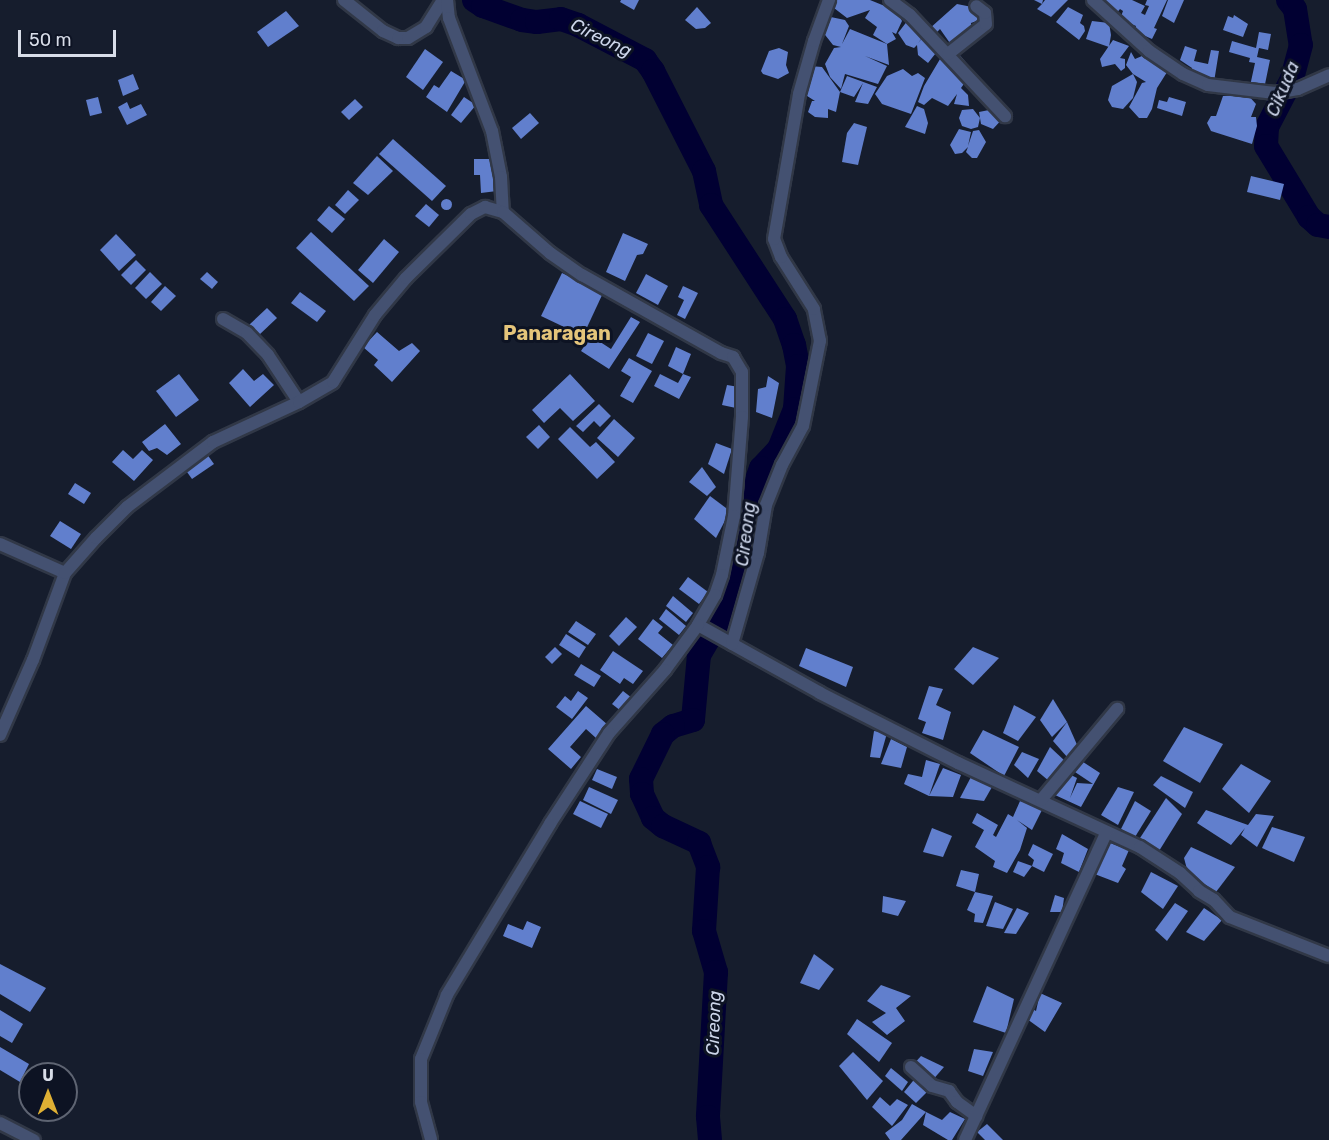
<!DOCTYPE html>
<html>
<head>
<meta charset="utf-8">
<style>
	body { margin:0 }
	#map { position:relative; width:1329px; height:1140px; overflow:hidden; background:#161d2d; font-family:Rubik,sans-serif }
	div>[style] { position:absolute }
	.river>* { height:24px; margin:-12px; padding:0 12px; transform-origin:12px; border-radius:12px; background:#010032 }
	.building>* { inset:0; background:#617fcd }
	.round { border-radius:50% }
	.roads { filter:drop-shadow(2px 0 #313847) drop-shadow(-2px 0 #313847) drop-shadow(0 2px #313847) drop-shadow(0 -2px #313847) }
	.street>* { height:12px; margin:-6px; padding:0 6px; transform-origin:6px; border-radius:6px; background:#445171 }
	span { translate:-50% -50%; white-space:nowrap; text-align:center; line-height:1.15; -webkit-text-stroke:6px #0d1323; paint-order:stroke }
	.water-label { font-size:18px; color:#cdd6eb; font-style:italic }
	.quarter-label { font-size:20px; color:#e4c47a; font-weight:700 }
	.north { position:absolute; left:18px; top:1062px; width:60px; height:60px; box-sizing:border-box; background:#0d1323; border:2px solid #5e6472; border-radius:50%; rotate:0deg; font-size:16px; font-weight:700; line-height:24px; text-align:center; color:#d8dde8 }
	.north::after { content:''; display:block; margin:auto; width:21px; height:27px; background:#dfb034; clip-path:polygon(50% 0,100% 100%,50% 72%,0 100%) }
	.scale { position:absolute; left:18px; top:30px; width:98px; height:27px; box-sizing:border-box; border:3px solid #d8dde8; border-top:0; padding-left:8px; font-size:18px; line-height:21px; white-space:nowrap; color:#d8dde8; -webkit-text-stroke:4px #0d1323; paint-order:stroke }
</style>
</head>
<body>
<div id="map">
	<div class="river">
		<i style="left:474px;top:0;width:11px;rotate:34deg"></i>
		<i style="left:483px;top:6px;width:41px;rotate:19.7deg"></i>
		<i style="left:522px;top:20px;width:15px;rotate:8deg"></i>
		<i style="left:537px;top:22px;width:24px;rotate:-7deg"></i>
		<i style="left:561px;top:19px;width:18px;rotate:19deg"></i>
		<i style="left:578px;top:25px;width:76px;rotate:27.6deg"></i>
		<i style="left:645px;top:60px;width:14px;rotate:54deg"></i>
		<i style="left:653px;top:71px;width:112px;rotate:63deg"></i>
		<i style="left:704px;top:171px;width:35px;rotate:78deg"></i>
		<i style="left:711px;top:205px;width:136px;rotate:57deg"></i>
		<i style="left:785px;top:319px;width:28px;rotate:71deg"></i>
		<i style="left:794px;top:345px;width:21px;rotate:79deg"></i>
		<i style="left:798px;top:366px;width:43px;rotate:94deg"></i>
		<i style="left:795px;top:409px;width:43px;rotate:111.8deg"></i>
		<i style="left:779px;top:449px;width:26px;rotate:133deg"></i>
		<i style="left:761px;top:468px;width:41px;rotate:109.7deg"></i>
		<i style="left:747px;top:507px;width:37px;rotate:88deg"></i>
		<i style="left:748px;top:544px;width:32px;rotate:103deg"></i>
		<i style="left:741px;top:575px;width:20px;rotate:108deg"></i>
		<i style="left:735px;top:594px;width:71px;rotate:120.5deg"></i>
		<i style="left:699px;top:655px;width:65px;rotate:95.3deg"></i>
		<i style="left:693px;top:720px;width:21px;rotate:163deg"></i>
		<i style="left:673px;top:726px;width:13px;rotate:141deg"></i>
		<i style="left:663px;top:734px;width:50px;rotate:116.1deg"></i>
		<i style="left:641px;top:779px;width:15px;rotate:86deg"></i>
		<i style="left:642px;top:794px;width:26px;rotate:65deg"></i>
		<i style="left:653px;top:818px;width:13px;rotate:39deg"></i>
		<i style="left:663px;top:826px;width:40px;rotate:25deg"></i>
		<i style="left:699px;top:843px;width:26px;rotate:69deg"></i>
		<i style="left:708px;top:867px;width:64px;rotate:93.6deg"></i>
		<i style="left:704px;top:931px;width:43px;rotate:73.7deg"></i>
		<i style="left:716px;top:972px;width:145px;rotate:93.2deg"></i>
		<i style="left:708px;top:1117px;width:23px;rotate:85deg"></i>
		<i style="left:1288px;top:0;width:11px;rotate:52deg"></i>
		<i style="left:1295px;top:9px;width:36px;rotate:81deg"></i>
		<i style="left:1301px;top:45px;width:35px;rotate:105deg"></i>
		<i style="left:1292px;top:79px;width:54px;rotate:117.5deg"></i>
		<i style="left:1267px;top:127px;width:19px;rotate:93deg"></i>
		<i style="left:1266px;top:146px;width:83px;rotate:58.8deg"></i>
		<i style="left:1309px;top:217px;width:12px;rotate:42deg"></i>
		<i style="left:1318px;top:225px;width:11px;rotate:10deg"></i>
	</div>
	<div class="building">
		<i style="clip-path:polygon(621px 0,639px 0,634px 10px,620px 2px)"></i>
		<i style="clip-path:polygon(834px 0,870px 0,897px 11px,902px 21px,896px 34px,892px 32px,896px 39px,887px 44px,873px 35px,877px 27px,865px 18px,870px 10px,847px 18px,834px 8px)"></i>
		<i style="clip-path:polygon(1034px 0,1043px 0,1042px 4px,1045px 0,1068px 0,1051px 17px,1037px 9px,1042px 4px)"></i>
		<i style="clip-path:polygon(1100px 0,1132px 0,1145px 6px,1141px 13px,1145px 15px,1149px 6px,1145px 5px,1147px 0,1167px 0,1154px 28px,1157px 29px,1152px 39px,1134px 31px,1136px 26px,1120px 19px,1123px 11px,1120px 9px,1115px 15px)"></i>
		<i style="clip-path:polygon(1168px 0,1184px 0,1174px 23px,1162px 16px)"></i>
		<i style="clip-path:polygon(957px 4px,972px 7px,982px 19px,971px 23px,972px 32px,965px 32px,952px 46px,940px 29px,934px 35px,929px 29px,918px 43px,927px 33px,943px 44px,928px 63px,918px 55px,917px 45px,914px 48px,906px 45px,898px 33px,915px 11px,929px 29px)"></i>
		<i style="clip-path:polygon(697px 7px,711px 23px,705px 28px,696px 29px,685px 20px)"></i>
		<i style="clip-path:polygon(1068px 7px,1083px 15px,1080px 23px,1084px 26px,1085px 31px,1079px 40px,1056px 22px)"></i>
		<i style="clip-path:polygon(286px 11px,299px 26px,268px 47px,257px 32px)"></i>
		<i style="clip-path:polygon(1234px 15px,1248px 24px,1243px 37px,1223px 30px,1228px 16px,1233px 18px)"></i>
		<i style="clip-path:polygon(826px 16px,845px 20px,849px 26px,842px 44px,850px 29px,887px 44px,889px 65px,865px 56px,887px 66px,878px 84px,845px 74px,841px 89px,830px 77px,825px 64px,834px 48px,841px 47px,833px 45px,822px 31px)"></i>
		<i style="clip-path:polygon(1092px 21px,1109px 23px,1111px 35px,1109px 47px,1086px 39px)"></i>
		<i style="clip-path:polygon(1259px 32px,1271px 34px,1268px 50px,1259px 48px,1257px 57px,1270px 60px,1264px 89px,1250px 86px,1255px 63px,1249px 62px,1250px 58px,1229px 52px,1232px 41px,1256px 48px)"></i>
		<i style="clip-path:polygon(1113px 40px,1129px 46px,1120px 58px,1125px 59px,1125px 68px,1121px 71px,1115px 64px,1102px 67px,1100px 59px)"></i>
		<i style="clip-path:polygon(1185px 46px,1197px 50px,1194px 61px,1208px 64px,1211px 50px,1219px 51px,1214px 82px,1190px 77px,1192px 68px,1180px 60px)"></i>
		<i style="clip-path:polygon(779px 48px,788px 52px,786px 65px,789px 73px,778px 79px,763px 74px,761px 71px,769px 51px)"></i>
		<i style="clip-path:polygon(425px 49px,443px 62px,423px 90px,406px 77px)"></i>
		<i style="clip-path:polygon(946px 49px,958px 53px,973px 71px,961px 88px,968px 95px,969px 106px,954px 104px,957px 94px,948px 106px,932px 98px,924px 105px,918px 102px,924px 86px)"></i>
		<i style="clip-path:polygon(1131px 52px,1135px 59px,1142px 56px,1169px 69px,1157px 88px,1152px 109px,1147px 118px,1139px 118px,1129px 107px,1142px 83px,1146px 82px,1133px 74px,1126px 65px)"></i>
		<i style="clip-path:polygon(809px 66px,822px 67px,840px 92px,836px 112px,828px 109px,828px 118px,815px 117px,808px 112px,812px 101px,815px 101px,804px 94px)"></i>
		<i style="clip-path:polygon(903px 69px,912px 76px,918px 73px,925px 78px,911px 114px,882px 104px,875px 94px,887px 76px)"></i>
		<i style="clip-path:polygon(451px 71px,466px 80px,447px 112px,426px 97px,434px 85px,439px 88px)"></i>
		<i style="clip-path:polygon(133px 74px,139px 89px,123px 96px,118px 80px)"></i>
		<i style="clip-path:polygon(1133px 74px,1137px 82px,1133px 98px,1123px 109px,1112px 107px,1108px 100px,1112px 86px)"></i>
		<i style="clip-path:polygon(847px 76px,877px 87px,868px 104px,855px 102px,863px 83px,854px 97px,840px 92px)"></i>
		<i style="clip-path:polygon(1240px 92px,1246px 93px,1256px 104px,1251px 117px,1256px 117px,1257px 126px,1252px 144px,1211px 131px,1207px 123px,1211px 116px,1216px 116px,1223px 96px,1237px 96px)"></i>
		<i style="clip-path:polygon(98px 97px,102px 113px,90px 116px,86px 100px)"></i>
		<i style="clip-path:polygon(464px 97px,476px 105px,461px 123px,451px 115px)"></i>
		<i style="clip-path:polygon(1169px 97px,1186px 102px,1182px 116px,1157px 108px,1159px 100px,1167px 102px)"></i>
		<i style="clip-path:polygon(355px 99px,363px 107px,349px 120px,341px 112px)"></i>
		<i style="clip-path:polygon(127px 102px,130px 109px,141px 104px,147px 115px,127px 125px,118px 107px)"></i>
		<i style="clip-path:polygon(917px 106px,924px 109px,928px 123px,925px 134px,905px 127px)"></i>
		<i style="clip-path:polygon(973px 109px,980px 118px,979px 112px,989px 110px,1005px 116px,993px 129px,981px 124px,980px 118px,978px 127px,971px 129px,962px 126px,959px 118px,962px 110px)"></i>
		<i style="clip-path:polygon(530px 113px,539px 123px,521px 139px,512px 128px)"></i>
		<i style="clip-path:polygon(854px 123px,867px 127px,858px 165px,842px 162px,847px 133px)"></i>
		<i style="clip-path:polygon(959px 129px,971px 132px,968px 146px,973px 131px,979px 130px,986px 142px,977px 158px,972px 158px,966px 152px,968px 147px,962px 153px,955px 154px,950px 145px)"></i>
		<i style="clip-path:polygon(393px 139px,446px 186px,432px 201px,379px 154px)"></i>
		<i style="clip-path:polygon(377px 156px,393px 171px,368px 195px,353px 183px)"></i>
		<i style="clip-path:polygon(474px 159px,495px 159px,497px 191px,481px 193px,480px 175px,474px 175px)"></i>
		<i style="clip-path:polygon(1251px 176px,1284px 184px,1280px 200px,1247px 192px)"></i>
		<i style="clip-path:polygon(348px 190px,359px 200px,345px 214px,335px 205px)"></i>
		<i class="round" style="left:440.5px;top:198.5px;width:11px;height:11px"></i>
		<i style="clip-path:polygon(426px 204px,439px 215px,429px 227px,415px 216px)"></i>
		<i style="clip-path:polygon(329px 206px,345px 219px,332px 233px,317px 220px)"></i>
		<i style="clip-path:polygon(311px 232px,369px 286px,354px 301px,296px 248px)"></i>
		<i style="clip-path:polygon(623px 233px,648px 244px,643px 254px,637px 255px,625px 281px,606px 272px)"></i>
		<i style="clip-path:polygon(116px 234px,136px 255px,119px 271px,100px 250px)"></i>
		<i style="clip-path:polygon(384px 239px,399px 252px,373px 283px,358px 270px)"></i>
		<i style="clip-path:polygon(136px 260px,146px 270px,131px 285px,121px 275px)"></i>
		<i style="clip-path:polygon(150px 272px,162px 284px,146px 299px,135px 288px)"></i>
		<i style="clip-path:polygon(207px 272px,218px 282px,212px 289px,200px 279px)"></i>
		<i style="clip-path:polygon(562px 273px,603px 293px,583px 336px,541px 316px)"></i>
		<i style="clip-path:polygon(646px 274px,668px 286px,658px 305px,636px 293px)"></i>
		<i style="clip-path:polygon(165px 286px,176px 296px,161px 311px,151px 302px)"></i>
		<i style="clip-path:polygon(683px 286px,698px 293px,685px 319px,677px 315px,684px 300px,678px 297px)"></i>
		<i style="clip-path:polygon(300px 292px,326px 311px,317px 322px,291px 303px)"></i>
		<i style="clip-path:polygon(267px 308px,277px 318px,259px 335px,249px 325px)"></i>
		<i style="clip-path:polygon(631px 317px,640px 322px,609px 369px,581px 351px,591px 336px,611px 349px)"></i>
		<i style="clip-path:polygon(377px 332px,399px 351px,412px 343px,420px 351px,392px 382px,374px 365px,378px 360px,363px 347px)"></i>
		<i style="clip-path:polygon(648px 333px,664px 341px,652px 364px,636px 356px)"></i>
		<i style="clip-path:polygon(676px 347px,691px 354px,683px 374px,668px 366px)"></i>
		<i style="clip-path:polygon(629px 358px,652px 371px,633px 403px,620px 396px,631px 377px,621px 371px)"></i>
		<i style="clip-path:polygon(243px 369px,254px 381px,263px 374px,274px 385px,250px 407px,229px 383px)"></i>
		<i style="clip-path:polygon(179px 374px,199px 400px,176px 417px,156px 391px)"></i>
		<i style="clip-path:polygon(570px 374px,595px 401px,573px 421px,560px 408px,544px 423px,532px 410px)"></i>
		<i style="clip-path:polygon(660px 374px,678px 383px,683px 374px,691px 377px,679px 399px,654px 386px)"></i>
		<i style="clip-path:polygon(768px 376px,779px 383px,772px 418px,756px 412px,758px 389px,766px 387px)"></i>
		<i style="clip-path:polygon(727px 385px,739px 387px,736px 408px,722px 405px)"></i>
		<i style="clip-path:polygon(599px 404px,611px 416px,600px 427px,594px 421px,583px 432px,576px 426px)"></i>
		<i style="clip-path:polygon(614px 419px,635px 438px,618px 457px,597px 438px)"></i>
		<i style="clip-path:polygon(165px 424px,181px 444px,167px 455px,157px 448px,149px 451px,142px 442px)"></i>
		<i style="clip-path:polygon(539px 425px,550px 437px,538px 449px,526px 437px)"></i>
		<i style="clip-path:polygon(570px 427px,590px 447px,596px 442px,615px 462px,597px 479px,558px 439px)"></i>
		<i style="clip-path:polygon(716px 443px,732px 449px,724px 474px,708px 464px)"></i>
		<i style="clip-path:polygon(123px 450px,133px 459px,142px 450px,153px 460px,134px 481px,112px 462px)"></i>
		<i style="clip-path:polygon(204px 450px,214px 464px,192px 479px,182px 465px)"></i>
		<i style="clip-path:polygon(702px 467px,716px 487px,707px 496px,689px 482px)"></i>
		<i style="clip-path:polygon(75px 483px,91px 493px,84px 504px,68px 494px)"></i>
		<i style="clip-path:polygon(710px 496px,730px 511px,716px 538px,694px 519px)"></i>
		<i style="clip-path:polygon(60px 521px,81px 534px,71px 549px,50px 536px)"></i>
		<i style="clip-path:polygon(688px 577px,708px 592px,699px 604px,679px 589px)"></i>
		<i style="clip-path:polygon(673px 596px,693px 613px,686px 622px,666px 606px)"></i>
		<i style="clip-path:polygon(666px 609px,686px 626px,679px 635px,659px 619px)"></i>
		<i style="clip-path:polygon(626px 617px,637px 627px,619px 646px,609px 636px)"></i>
		<i style="clip-path:polygon(653px 619px,663px 627px,658px 633px,673px 645px,662px 658px,638px 639px)"></i>
		<i style="clip-path:polygon(576px 621px,596px 634px,588px 645px,568px 632px)"></i>
		<i style="clip-path:polygon(566px 634px,586px 647px,579px 658px,559px 645px)"></i>
		<i style="clip-path:polygon(555px 647px,562px 654px,552px 664px,545px 657px)"></i>
		<i style="clip-path:polygon(973px 647px,999px 658px,973px 685px,954px 669px)"></i>
		<i style="clip-path:polygon(806px 648px,853px 667px,846px 687px,799px 666px)"></i>
		<i style="clip-path:polygon(613px 651px,643px 671px,633px 684px,624px 678px,620px 684px,600px 670px)"></i>
		<i style="clip-path:polygon(581px 664px,601px 676px,594px 687px,574px 675px)"></i>
		<i style="clip-path:polygon(929px 686px,943px 689px,936px 705px,951px 712px,943px 740px,922px 733px,926px 722px,918px 719px)"></i>
		<i style="clip-path:polygon(578px 691px,588px 698px,572px 719px,556px 707px,565px 696px,571px 701px)"></i>
		<i style="clip-path:polygon(623px 691px,632px 698px,621px 711px,612px 704px)"></i>
		<i style="clip-path:polygon(1053px 699px,1067px 722px,1052px 737px,1040px 720px)"></i>
		<i style="clip-path:polygon(1014px 705px,1036px 717px,1018px 741px,1003px 733px)"></i>
		<i style="clip-path:polygon(586px 706px,608px 725px,596px 738px,586px 729px,570px 747px,581px 757px,571px 769px,548px 749px)"></i>
		<i style="clip-path:polygon(1067px 722px,1078px 747px,1068px 758px,1053px 741px)"></i>
		<i style="clip-path:polygon(1184px 727px,1223px 744px,1200px 783px,1163px 761px)"></i>
		<i style="clip-path:polygon(983px 730px,1019px 747px,1004px 776px,970px 753px)"></i>
		<i style="clip-path:polygon(874px 731px,887px 733px,880px 758px,870px 757px)"></i>
		<i style="clip-path:polygon(891px 739px,907px 747px,901px 768px,881px 764px)"></i>
		<i style="clip-path:polygon(1050px 747px,1066px 762px,1049px 781px,1037px 771px)"></i>
		<i style="clip-path:polygon(1022px 752px,1039px 759px,1028px 778px,1014px 765px)"></i>
		<i style="clip-path:polygon(926px 760px,940px 764px,929px 796px,943px 768px,961px 775px,953px 797px,929px 796px,904px 784px,908px 774px,922px 777px)"></i>
		<i style="clip-path:polygon(1080px 760px,1100px 773px,1081px 807px,1055px 795px,1069px 774px,1077px 778px,1070px 798px,1077px 783px,1093px 784px,1072px 770px)"></i>
		<i style="clip-path:polygon(1241px 764px,1271px 781px,1249px 813px,1222px 789px)"></i>
		<i style="clip-path:polygon(597px 769px,617px 777px,612px 789px,592px 780px)"></i>
		<i style="clip-path:polygon(972px 775px,992px 787px,984px 801px,960px 798px)"></i>
		<i style="clip-path:polygon(1161px 776px,1193px 792px,1185px 808px,1153px 785px)"></i>
		<i style="clip-path:polygon(589px 787px,618px 800px,611px 814px,583px 800px)"></i>
		<i style="clip-path:polygon(1118px 787px,1134px 792px,1118px 825px,1101px 815px)"></i>
		<i style="clip-path:polygon(1166px 798px,1182px 814px,1159px 851px,1140px 838px)"></i>
		<i style="clip-path:polygon(580px 801px,608px 814px,601px 828px,573px 814px)"></i>
		<i style="clip-path:polygon(1020px 801px,1043px 808px,1032px 830px,1017px 820px,1027px 828px,1020px 850px,1007px 873px,993px 867px,995px 861px,975px 847px,984px 830px,972px 823px,977px 813px,998px 825px,993px 835px,996px 837px,1008px 814px,1013px 817px)"></i>
		<i style="clip-path:polygon(1135px 801px,1151px 811px,1135px 837px,1121px 829px)"></i>
		<i style="clip-path:polygon(1206px 810px,1248px 825px,1256px 814px,1274px 816px,1257px 847px,1241px 835px,1245px 828px,1231px 845px,1197px 823px)"></i>
		<i style="clip-path:polygon(1272px 827px,1305px 837px,1294px 862px,1262px 848px)"></i>
		<i style="clip-path:polygon(932px 828px,952px 836px,943px 857px,923px 852px)"></i>
		<i style="clip-path:polygon(1062px 834px,1088px 849px,1079px 872px,1061px 863px,1064px 853px,1056px 849px)"></i>
		<i style="clip-path:polygon(1110px 843px,1129px 850px,1122px 866px,1126px 869px,1118px 883px,1092px 873px)"></i>
		<i style="clip-path:polygon(1033px 844px,1053px 854px,1044px 872px,1032px 866px,1034px 860px,1028px 855px)"></i>
		<i style="clip-path:polygon(1191px 847px,1235px 867px,1216px 892px,1188px 873px,1184px 858px)"></i>
		<i style="clip-path:polygon(1018px 861px,1032px 866px,1024px 877px,1013px 872px)"></i>
		<i style="clip-path:polygon(961px 870px,979px 874px,975px 892px,993px 896px,983px 923px,974px 922px,975px 914px,967px 910px,975px 892px,956px 886px)"></i>
		<i style="clip-path:polygon(1151px 872px,1178px 886px,1163px 909px,1141px 892px)"></i>
		<i style="clip-path:polygon(1055px 895px,1064px 898px,1062px 912px,1050px 912px)"></i>
		<i style="clip-path:polygon(883px 896px,906px 901px,898px 916px,882px 912px)"></i>
		<i style="clip-path:polygon(995px 902px,1013px 909px,1003px 929px,986px 926px)"></i>
		<i style="clip-path:polygon(1175px 903px,1188px 911px,1167px 941px,1155px 930px)"></i>
		<i style="clip-path:polygon(1017px 908px,1029px 913px,1016px 934px,1004px 933px)"></i>
		<i style="clip-path:polygon(1204px 908px,1222px 920px,1204px 941px,1186px 932px)"></i>
		<i style="clip-path:polygon(527px 921px,541px 927px,532px 948px,503px 936px,508px 924px,523px 930px)"></i>
		<i style="clip-path:polygon(814px 954px,834px 969px,819px 990px,800px 983px)"></i>
		<i style="clip-path:polygon(0 964px,46px 988px,30px 1012px,0 994px)"></i>
		<i style="clip-path:polygon(881px 985px,911px 996px,896px 1008px,905px 1021px,887px 1035px,872px 1022px,886px 1013px,867px 1001px)"></i>
		<i style="clip-path:polygon(987px 986px,1014px 999px,1006px 1033px,973px 1022px)"></i>
		<i style="clip-path:polygon(1040px 993px,1062px 1003px,1045px 1032px,1027px 1019px,1031px 1008px,1036px 1011px)"></i>
		<i style="clip-path:polygon(0 1010px,23px 1024px,12px 1043px,0 1036px)"></i>
		<i style="clip-path:polygon(857px 1019px,892px 1043px,879px 1062px,847px 1034px)"></i>
		<i style="clip-path:polygon(0 1047px,29px 1064px,20px 1082px,0 1070px)"></i>
		<i style="clip-path:polygon(974px 1049px,993px 1052px,983px 1076px,968px 1071px)"></i>
		<i style="clip-path:polygon(853px 1052px,883px 1081px,867px 1100px,839px 1066px)"></i>
		<i style="clip-path:polygon(921px 1056px,944px 1067px,931px 1082px,913px 1065px)"></i>
		<i style="clip-path:polygon(891px 1068px,908px 1082px,902px 1091px,885px 1076px)"></i>
		<i style="clip-path:polygon(917px 1076px,929px 1090px,916px 1103px,904px 1092px)"></i>
		<i style="clip-path:polygon(880px 1097px,890px 1106px,897px 1099px,908px 1105px,892px 1126px,872px 1107px)"></i>
		<i style="clip-path:polygon(912px 1104px,926px 1112px,901px 1140px,890px 1140px,885px 1133px,902px 1120px)"></i>
		<i style="clip-path:polygon(926px 1112px,942px 1120px,950px 1112px,965px 1119px,952px 1140px,948px 1140px,923px 1125px)"></i>
		<i style="clip-path:polygon(987px 1124px,1003px 1140px,985px 1140px,977px 1132px)"></i>
	</div>
	<div class="roads">
		<div class="street">
			<i style="left:344px;top:0;width:50px;rotate:38.5deg"></i>
			<i style="left:383px;top:31px;width:17px;rotate:25deg"></i>
			<i style="left:398px;top:38px;width:10px"></i>
			<i style="left:408px;top:38px;width:21px;rotate:-31deg"></i>
			<i style="left:426px;top:27px;width:32px;rotate:-58deg"></i>
			<i style="left:447px;top:0;width:18px;rotate:84deg"></i>
			<i style="left:449px;top:18px;width:121px;rotate:69.2deg"></i>
			<i style="left:492px;top:131px;width:47px;rotate:78.9deg"></i>
			<i style="left:501px;top:177px;width:35px;rotate:87deg"></i>
			<i style="left:890px;top:0;width:25px;rotate:37deg"></i>
			<i style="left:910px;top:15px;width:139px;rotate:46.8deg"></i>
			<i style="left:1093px;top:0;width:76px;rotate:42.3deg"></i>
			<i style="left:1149px;top:51px;width:41px;rotate:34.1deg"></i>
			<i style="left:1183px;top:74px;width:27px;rotate:24deg"></i>
			<i style="left:1208px;top:85px;width:67px;rotate:6.8deg"></i>
			<i style="left:1275px;top:93px;width:23px;rotate:-10deg"></i>
			<i style="left:1298px;top:89px;width:34px;rotate:-24deg"></i>
			<i style="left:948px;top:54px;width:48px;rotate:-38.3deg"></i>
			<i style="left:986px;top:24px;width:11px;rotate:-95deg"></i>
			<i style="left:985px;top:13px;width:11px;rotate:-142deg"></i>
			<i style="left:223px;top:319px;width:28px;rotate:30deg"></i>
			<i style="left:247px;top:333px;width:30px;rotate:46deg"></i>
			<i style="left:268px;top:355px;width:56px;rotate:56.6deg"></i>
			<i style="left:0;top:544px;width:71px;rotate:24deg"></i>
			<i style="left:698px;top:625px;width:140px;rotate:29.1deg"></i>
			<i style="left:820px;top:693px;width:155px;rotate:26.9deg"></i>
			<i style="left:958px;top:763px;width:200px;rotate:24.8deg"></i>
			<i style="left:1140px;top:847px;width:48px;rotate:33deg"></i>
			<i style="left:1180px;top:873px;width:26px;rotate:43deg"></i>
			<i style="left:1199px;top:891px;width:17px;rotate:31deg"></i>
			<i style="left:1214px;top:900px;width:23px;rotate:47deg"></i>
			<i style="left:1230px;top:917px;width:106px;rotate:21.5deg"></i>
			<i style="left:732px;top:644px;width:95px;rotate:-74.1deg"></i>
			<i style="left:758px;top:553px;width:49px;rotate:-80.5deg"></i>
			<i style="left:766px;top:505px;width:43px;rotate:-68.2deg"></i>
			<i style="left:782px;top:465px;width:44px;rotate:-61.7deg"></i>
			<i style="left:803px;top:426px;width:87px;rotate:-78.7deg"></i>
			<i style="left:820px;top:341px;width:33px;rotate:-101deg"></i>
			<i style="left:814px;top:309px;width:62px;rotate:-122.4deg"></i>
			<i style="left:781px;top:257px;width:19px;rotate:-111deg"></i>
			<i style="left:774px;top:239px;width:147px;rotate:-80.2deg"></i>
			<i style="left:799px;top:94px;width:55px;rotate:-74.2deg"></i>
			<i style="left:814px;top:41px;width:44px;rotate:-69.9deg"></i>
			<i style="left:0;top:735px;width:82px;rotate:-66.3deg"></i>
			<i style="left:33px;top:660px;width:93px;rotate:-69.8deg"></i>
			<i style="left:65px;top:573px;width:47px;rotate:-48.5deg"></i>
			<i style="left:96px;top:538px;width:44px;rotate:-45deg"></i>
			<i style="left:127px;top:507px;width:108px;rotate:-37.1deg"></i>
			<i style="left:213px;top:442px;width:95px;rotate:-24.9deg"></i>
			<i style="left:299px;top:402px;width:39px;rotate:-30deg"></i>
			<i style="left:333px;top:382px;width:79px;rotate:-57.9deg"></i>
			<i style="left:375px;top:315px;width:48px;rotate:-50deg"></i>
			<i style="left:406px;top:278px;width:91px;rotate:-44.6deg"></i>
			<i style="left:471px;top:214px;width:16px;rotate:-27deg"></i>
			<i style="left:485px;top:207px;width:19px;rotate:16deg"></i>
			<i style="left:503px;top:212px;width:62px;rotate:41.1deg"></i>
			<i style="left:550px;top:253px;width:39px;rotate:35deg"></i>
			<i style="left:582px;top:275px;width:159px;rotate:29.3deg"></i>
			<i style="left:721px;top:353px;width:13px;rotate:18deg"></i>
			<i style="left:733px;top:357px;width:17px;rotate:59deg"></i>
			<i style="left:742px;top:372px;width:45px;rotate:90deg"></i>
			<i style="left:742px;top:417px;width:99px;rotate:94.6deg"></i>
			<i style="left:734px;top:516px;width:60px;rotate:101.5deg"></i>
			<i style="left:722px;top:575px;width:21px;rotate:109deg"></i>
			<i style="left:715px;top:595px;width:34px;rotate:120deg"></i>
			<i style="left:698px;top:625px;width:56px;rotate:126.3deg"></i>
			<i style="left:665px;top:670px;width:84px;rotate:131.6deg"></i>
			<i style="left:609px;top:733px;width:108px;rotate:123deg"></i>
			<i style="left:550px;top:824px;width:200px;rotate:121.1deg"></i>
			<i style="left:447px;top:995px;width:69px;rotate:112.1deg"></i>
			<i style="left:421px;top:1059px;width:43px;rotate:90deg"></i>
			<i style="left:421px;top:1102px;width:39px;rotate:75deg"></i>
			<i style="left:1041px;top:800px;width:119px;rotate:-50.1deg"></i>
			<i style="left:911px;top:1067px;width:28px;rotate:42deg"></i>
			<i style="left:932px;top:1086px;width:18px;rotate:16deg"></i>
			<i style="left:949px;top:1091px;width:14px;rotate:54deg"></i>
			<i style="left:957px;top:1102px;width:24px;rotate:36deg"></i>
			<i style="left:0;top:1123px;width:38px;rotate:27deg"></i>
			<i style="left:965px;top:1140px;width:338px;rotate:-65.3deg"></i>
		</div>
	</div>
	<div class="water-label">
		<span style="left:601px;top:38px;rotate:26deg">Cireong</span>
		<span style="left:1283px;top:89px;rotate:-67deg">Cikuda</span>
		<span style="left:746px;top:534px;rotate:-83deg">Cireong</span>
		<span style="left:714px;top:1023px;rotate:-88deg">Cireong</span>
	</div>
	<div class="quarter-label">
		<span style="left:557px;top:333px">Panaragan</span>
	</div>
	<div class="north">U</div>
	<div class="scale">50 m</div>
</div>
</body>
</html>
